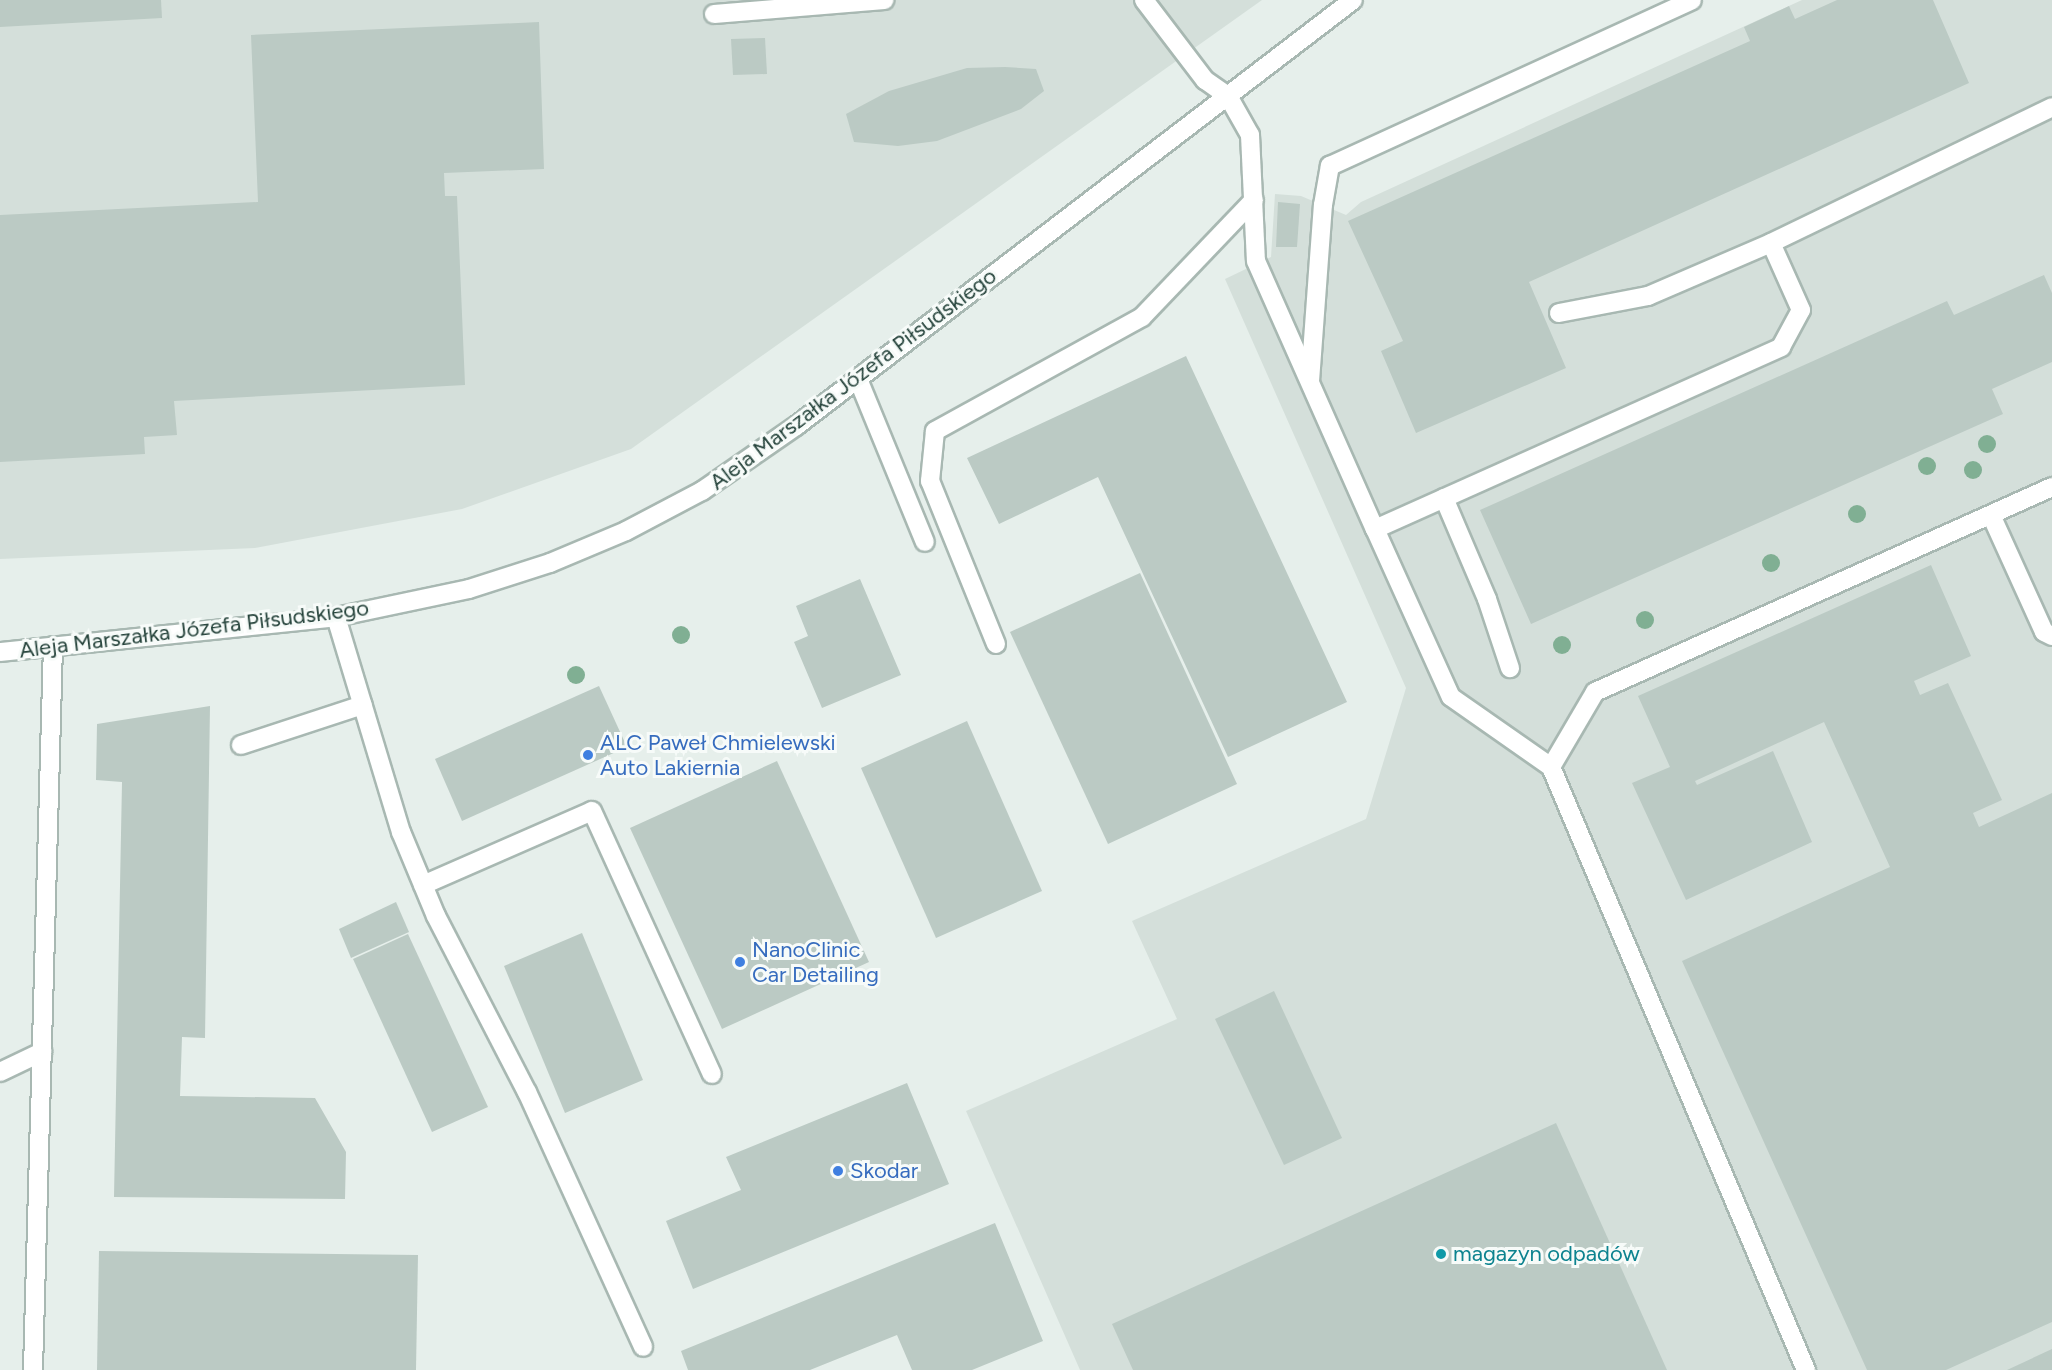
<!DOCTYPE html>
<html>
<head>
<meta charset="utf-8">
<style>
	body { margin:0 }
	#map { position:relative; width:2052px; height:1370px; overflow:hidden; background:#e6efeb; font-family:Figtree,sans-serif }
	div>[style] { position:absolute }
	.built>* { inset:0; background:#d4dfda }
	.building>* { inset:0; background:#bbcac4 }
	.roads { filter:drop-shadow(2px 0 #a8b8b2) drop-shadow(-2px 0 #a8b8b2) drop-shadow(0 2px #a8b8b2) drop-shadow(0 -2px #a8b8b2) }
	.minor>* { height:18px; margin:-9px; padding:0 9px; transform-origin:9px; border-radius:9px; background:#fff }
	.trees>* { width:18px; height:18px; margin:-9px; border-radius:50%; background:#80af93 }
	.dots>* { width:16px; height:16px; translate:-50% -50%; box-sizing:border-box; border:3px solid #f7fbf9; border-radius:50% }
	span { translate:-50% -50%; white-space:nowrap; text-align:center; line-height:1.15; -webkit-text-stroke:6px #f7fbf9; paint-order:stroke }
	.street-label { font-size:22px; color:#24423a }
	.shop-label { font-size:22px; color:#366cbe }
	.left { translate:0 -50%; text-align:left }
	.culture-label { font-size:22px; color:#0d838f }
</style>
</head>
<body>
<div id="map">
	<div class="built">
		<i style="clip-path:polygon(0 0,1262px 0,631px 449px,462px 509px,255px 548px,0 559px)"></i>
		<i style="clip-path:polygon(1802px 0,2052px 0,2052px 1370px,1080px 1370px,966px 1111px,1177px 1019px,1132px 921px,1366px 819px,1406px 688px,1225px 279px,1271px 257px,1275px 194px,1301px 196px,1346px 215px,1361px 202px)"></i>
	</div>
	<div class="building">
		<i style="clip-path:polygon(0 0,161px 0,162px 18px,0 27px)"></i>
		<i style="clip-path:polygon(1837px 0,1933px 0,1969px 83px,1529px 282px,1566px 368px,1416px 433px,1381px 351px,1403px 341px,1348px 221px,1750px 41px,1744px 27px,1789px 6px,1795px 19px)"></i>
		<i style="clip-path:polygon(539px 22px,544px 169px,444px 173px,445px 196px,457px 196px,465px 385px,174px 401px,177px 435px,144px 437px,145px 454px,0 462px,0 215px,258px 202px,251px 35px)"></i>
		<i style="clip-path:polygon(765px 38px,767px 74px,733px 75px,731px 39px)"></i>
		<i style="clip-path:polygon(1005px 67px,1036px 69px,1044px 91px,1021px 109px,937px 141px,898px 146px,854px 142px,846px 114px,889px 91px,967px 68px)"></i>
		<i style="clip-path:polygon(1278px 202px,1300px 204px,1297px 247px,1276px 247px)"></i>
		<i style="clip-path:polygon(2044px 275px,2052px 293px,2052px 362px,1992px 389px,2003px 414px,1531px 624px,1480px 510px,1947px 301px,1954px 315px)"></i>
		<i style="clip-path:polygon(1186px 356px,1347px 702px,1228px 757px,1098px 477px,999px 524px,967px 458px)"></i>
		<i style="clip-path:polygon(1931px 565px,1971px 656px,1914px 681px,1920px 695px,1948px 683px,2002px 800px,1973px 813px,1979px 827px,2052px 793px,2052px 1322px,1946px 1370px,1867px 1370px,1682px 961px,1890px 867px,1824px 722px,1695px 781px,1697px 785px,1773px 751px,1812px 842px,1686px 900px,1632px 783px,1670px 767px,1638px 696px)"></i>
		<i style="clip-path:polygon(1140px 573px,1237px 784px,1108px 844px,1010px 632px)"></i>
		<i style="clip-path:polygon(860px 579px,901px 675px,822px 708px,794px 642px,808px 636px,796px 606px)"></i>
		<i style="clip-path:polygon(599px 686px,627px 747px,462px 821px,435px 759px)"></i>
		<i style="clip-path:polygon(210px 706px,205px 1038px,182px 1037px,180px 1096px,315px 1098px,346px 1152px,345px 1199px,114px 1197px,122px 782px,96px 780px,97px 724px)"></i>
		<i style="clip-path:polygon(967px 721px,1042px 891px,936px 938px,861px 768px)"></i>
		<i style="clip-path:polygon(777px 761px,869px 962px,722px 1029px,630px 828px)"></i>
		<i style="clip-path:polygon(396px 902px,409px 932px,351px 958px,339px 929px)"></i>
		<i style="clip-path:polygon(582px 933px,643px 1080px,565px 1113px,504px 966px)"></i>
		<i style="clip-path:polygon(408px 934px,488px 1107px,432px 1132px,353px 959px)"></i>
		<i style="clip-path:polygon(1274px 991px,1342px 1138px,1284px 1165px,1215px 1019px)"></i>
		<i style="clip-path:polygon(907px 1083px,949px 1184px,693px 1289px,666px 1221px,741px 1190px,726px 1157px)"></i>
		<i style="clip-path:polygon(1556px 1123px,1667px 1370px,1133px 1370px,1112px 1324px)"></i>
		<i style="clip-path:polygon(995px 1223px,1043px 1341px,972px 1370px,912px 1370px,897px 1335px,810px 1370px,688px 1370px,681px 1351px)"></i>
		<i style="clip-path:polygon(99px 1251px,418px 1255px,416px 1370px,97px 1370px)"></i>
		<i style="clip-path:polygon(2052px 1349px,2052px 1370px,2007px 1370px)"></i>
	</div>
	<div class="roads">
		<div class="minor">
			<i style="left:1144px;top:0;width:101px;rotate:52.7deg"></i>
			<i style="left:1205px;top:80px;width:28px;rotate:35deg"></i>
			<i style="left:1228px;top:96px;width:45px;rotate:60.6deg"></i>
			<i style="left:1250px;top:135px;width:126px;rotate:87.3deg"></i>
			<i style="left:1256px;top:261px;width:293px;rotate:66.1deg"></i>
			<i style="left:1375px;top:529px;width:184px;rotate:65.7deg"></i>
			<i style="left:1451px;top:697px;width:122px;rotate:35deg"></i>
			<i style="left:1551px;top:767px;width:655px;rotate:67.08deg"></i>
			<i style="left:714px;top:14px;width:171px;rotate:-4.7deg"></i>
			<i style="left:1559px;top:313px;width:91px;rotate:-10.8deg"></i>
			<i style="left:1648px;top:296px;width:134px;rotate:-23.3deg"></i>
			<i style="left:1771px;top:243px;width:312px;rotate:-25.8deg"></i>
			<i style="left:858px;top:379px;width:176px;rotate:67.7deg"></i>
			<i style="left:1310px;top:381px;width:176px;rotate:-85.8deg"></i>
			<i style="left:1323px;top:205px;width:40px;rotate:-80deg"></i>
			<i style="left:1330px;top:166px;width:398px;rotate:-24.6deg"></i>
			<i style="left:1444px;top:498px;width:110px;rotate:66.9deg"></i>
			<i style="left:1487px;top:599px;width:73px;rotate:71.6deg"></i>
			<i style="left:1991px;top:515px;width:128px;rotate:65.6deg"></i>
			<i style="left:2044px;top:632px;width:9px;rotate:27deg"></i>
			<i style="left:1375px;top:529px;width:445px;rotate:-24.1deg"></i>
			<i style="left:1781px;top:347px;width:42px;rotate:-61.6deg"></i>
			<i style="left:1801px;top:310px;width:73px;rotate:-114.1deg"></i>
			<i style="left:336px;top:617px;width:225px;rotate:73.2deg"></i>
			<i style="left:401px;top:832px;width:91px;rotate:67.4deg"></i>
			<i style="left:436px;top:916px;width:198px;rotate:62.7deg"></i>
			<i style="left:527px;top:1092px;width:280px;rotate:65.5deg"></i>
			<i style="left:996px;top:644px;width:176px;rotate:-112deg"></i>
			<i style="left:930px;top:481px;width:50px;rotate:-84.3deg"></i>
			<i style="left:935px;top:431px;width:236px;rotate:-28.8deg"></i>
			<i style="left:1142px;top:317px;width:162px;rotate:-46.3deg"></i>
			<i style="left:0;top:652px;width:338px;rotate:-5.9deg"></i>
			<i style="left:336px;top:617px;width:136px;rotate:-11.9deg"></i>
			<i style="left:469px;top:589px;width:85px;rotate:-17.8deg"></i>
			<i style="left:550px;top:563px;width:82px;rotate:-22.8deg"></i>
			<i style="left:626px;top:531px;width:86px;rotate:-27.8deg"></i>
			<i style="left:702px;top:491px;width:114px;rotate:-34.7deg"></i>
			<i style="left:796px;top:426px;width:701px;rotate:-37.41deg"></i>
			<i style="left:241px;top:745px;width:128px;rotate:-18.2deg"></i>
			<i style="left:1551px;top:767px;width:87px;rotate:-59.6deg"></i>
			<i style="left:1595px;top:692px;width:501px;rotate:-24.16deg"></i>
			<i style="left:423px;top:885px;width:184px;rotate:-23.6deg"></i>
			<i style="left:592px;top:811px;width:289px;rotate:65.5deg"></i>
			<i style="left:0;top:1072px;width:47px;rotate:-25.5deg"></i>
			<i style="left:33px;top:1370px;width:724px;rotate:-88.42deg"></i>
		</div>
	</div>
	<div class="trees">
		<i style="left:1987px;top:444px"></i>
		<i style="left:1927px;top:466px"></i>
		<i style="left:1973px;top:470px"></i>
		<i style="left:1857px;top:514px"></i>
		<i style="left:1771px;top:563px"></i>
		<i style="left:1645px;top:620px"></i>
		<i style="left:681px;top:635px"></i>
		<i style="left:1562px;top:645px"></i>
		<i style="left:576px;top:675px"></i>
	</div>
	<div class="dots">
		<i style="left:588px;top:755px;background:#3f7fe0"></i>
		<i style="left:740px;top:962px;background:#3f7fe0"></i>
		<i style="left:838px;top:1171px;background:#3f7fe0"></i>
		<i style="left:1441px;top:1254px;background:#0f9aa8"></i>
	</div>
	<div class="street-label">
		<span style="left:853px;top:379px;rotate:-37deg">Aleja Marszałka Józefa Piłsudskiego</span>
		<span style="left:194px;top:629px;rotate:-7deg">Aleja Marszałka Józefa Piłsudskiego</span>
	</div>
	<div class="shop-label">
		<span class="left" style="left:600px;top:755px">ALC Paweł Chmielewski<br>Auto Lakiernia</span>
		<span class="left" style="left:752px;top:962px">NanoClinic<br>Car Detailing</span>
		<span class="left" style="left:850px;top:1171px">Skodar</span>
	</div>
	<div class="culture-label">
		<span class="left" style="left:1453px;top:1254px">magazyn odpadów</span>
	</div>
</div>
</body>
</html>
